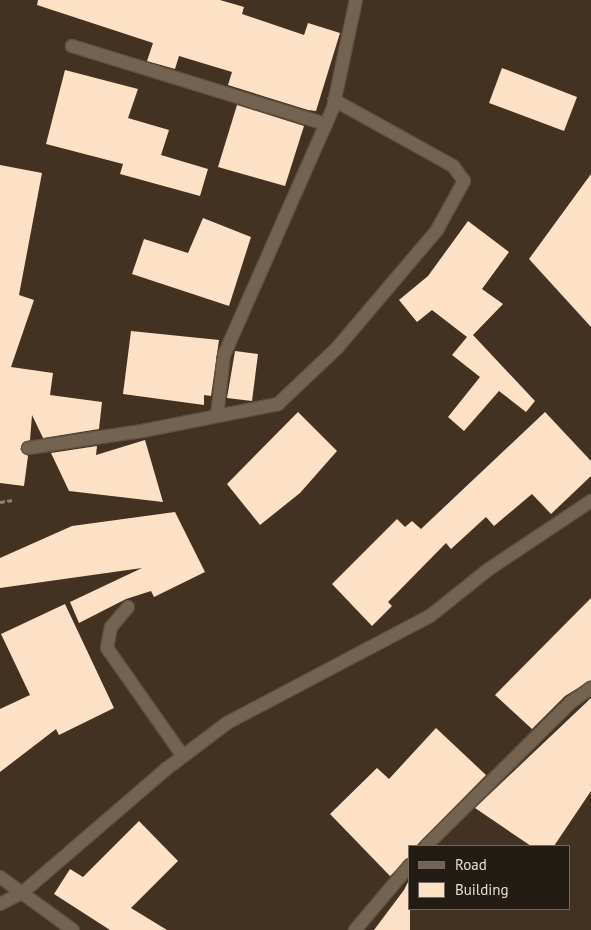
<!DOCTYPE html>
<html>
<head>
<meta charset="utf-8">
<style>
	body { margin:0 }
	#map { position:relative; width:591px; height:930px; overflow:hidden; background:#433221; font-family:"PT Sans",sans-serif }
	div>[style] { position:absolute }
	.building>* { inset:0; background:#fce1c6 }
	.path>* { height:3px; margin-top:-1.5px; transform-origin:0; background:repeating-linear-gradient(90deg,#8d7f71 0 5px,transparent 0 7.5px) }
	.roads { filter:drop-shadow(1px 0 #5e5142) drop-shadow(-1px 0 #5e5142) drop-shadow(0 1px #5e5142) drop-shadow(0 -1px #5e5142) }
	.minor>* { height:12px; margin:-6px; padding:0 6px; transform-origin:6px; border-radius:6px; background:#756351 }
	span { translate:-50% -50%; white-space:nowrap; text-align:center; line-height:1.15; -webkit-text-stroke:5px #231c14; paint-order:stroke }
	.legend { position:absolute; left:408px; top:845px; width:162px; height:65px; box-sizing:border-box; background:#231c14; border:1px solid #726960; margin:0; padding:6px 9px; list-style:none; font-size:15px; color:#e8ddd3 }
	.legend li { display:flex; align-items:center; gap:10px; height:25px }
	.legend b { width:25px; border:1px solid #726960 }
</style>
</head>
<body>
<div id="map">
	<div class="building">
		<i style="clip-path:polygon(38px 0,220px 0,244px 7px,242px 14px,304px 35px,308px 23px,340px 33px,316px 111px,308px 110px,228px 85px,232px 72px,179px 56px,175px 69px,147px 61px,153px 43px,37px 5px)"></i>
		<i style="clip-path:polygon(502px 68px,577px 97px,564px 131px,489px 103px)"></i>
		<i style="clip-path:polygon(65px 70px,138px 89px,128px 118px,169px 130px,161px 155px,208px 169px,200px 196px,120px 174px,123px 164px,46px 144px)"></i>
		<i style="clip-path:polygon(237px 105px,304px 126px,285px 186px,218px 167px)"></i>
		<i style="clip-path:polygon(0 165px,42px 173px,19px 295px,34px 300px,11px 367px,53px 373px,50px 395px,102px 402px,99px 429px,43px 438px,32px 415px,30px 440px,20px 449px,28px 456px,24px 486px,0 483px)"></i>
		<i style="clip-path:polygon(591px 174px,591px 327px,529px 259px)"></i>
		<i style="clip-path:polygon(203px 218px,251px 237px,229px 306px,132px 274px,144px 239px,188px 253px)"></i>
		<i style="clip-path:polygon(468px 221px,509px 252px,482px 289px,503px 304px,473px 335px,535px 401px,526px 412px,499px 391px,464px 431px,448px 417px,480px 377px,452px 355px,467px 337px,432px 310px,417px 322px,399px 300px,428px 276px)"></i>
		<i style="clip-path:polygon(131px 331px,219px 340px,211px 396px,204px 395px,204px 405px,123px 394px)"></i>
		<i style="clip-path:polygon(235px 351px,258px 354px,252px 401px,227px 398px)"></i>
		<i style="clip-path:polygon(298px 412px,337px 451px,300px 493px,260px 525px,227px 484px)"></i>
		<i style="clip-path:polygon(545px 412px,591px 461px,591px 476px,551px 514px,532px 494px,494px 526px,486px 517px,451px 549px,446px 543px,388px 602px,392px 606px,372px 626px,332px 584px,397px 519px,405px 527px,412px 521px,421px 529px)"></i>
		<i style="clip-path:polygon(145px 440px,163px 502px,69px 491px,51px 453px,97px 446px,96px 455px)"></i>
		<i style="clip-path:polygon(175px 512px,205px 572px,154px 597px,151px 591px,126px 599px,79px 623px,70px 602px,142px 568px,0 588px,0 558px,72px 526px)"></i>
		<i style="clip-path:polygon(591px 598px,591px 680px,565px 696px,532px 729px,495px 695px)"></i>
		<i style="clip-path:polygon(65px 604px,114px 708px,59px 735px,56px 729px,0 772px,0 709px,30px 695px,1px 634px)"></i>
		<i style="clip-path:polygon(591px 698px,591px 791px,554px 846px,531px 846px,475px 808px)"></i>
		<i style="clip-path:polygon(436px 728px,486px 775px,416px 846px,410px 846px,410px 857px,390px 876px,330px 814px,377px 768px,389px 779px)"></i>
		<i style="clip-path:polygon(139px 821px,178px 861px,131px 908px,167px 930px,110px 930px,54px 894px,70px 869px,83px 877px)"></i>
		<i style="clip-path:polygon(410px 878px,410px 930px,374px 930px,404px 890px)"></i>
	</div>
	<div class="path">
		<i style="left:0;top:502px;width:13px;rotate:-9deg"></i>
	</div>
	<div class="roads">
		<div class="minor">
			<i style="left:72px;top:46px;width:266px;rotate:17.1deg"></i>
			<i style="left:217px;top:416px;width:61px;rotate:-83.5deg"></i>
			<i style="left:224px;top:355px;width:270px;rotate:-66.2deg"></i>
			<i style="left:333px;top:108px;width:110px;rotate:-78deg"></i>
			<i style="left:28px;top:448px;width:115px;rotate:-8.5deg"></i>
			<i style="left:142px;top:431px;width:139px;rotate:-11.2deg"></i>
			<i style="left:278px;top:404px;width:81px;rotate:-43.5deg"></i>
			<i style="left:337px;top:348px;width:155px;rotate:-49.7deg"></i>
			<i style="left:437px;top:230px;width:56px;rotate:-61.1deg"></i>
			<i style="left:464px;top:181px;width:19px;rotate:-126deg"></i>
			<i style="left:453px;top:166px;width:136px;rotate:-151deg"></i>
			<i style="left:128px;top:607px;width:26px;rotate:130deg"></i>
			<i style="left:111px;top:627px;width:21px;rotate:101deg"></i>
			<i style="left:107px;top:648px;width:132px;rotate:54.9deg"></i>
			<i style="left:426px;top:846px;width:203px;rotate:-44.8deg"></i>
			<i style="left:570px;top:703px;width:26px;rotate:-36deg"></i>
			<i style="left:0;top:877px;width:90px;rotate:36deg"></i>
			<i style="left:0;top:904px;width:25px;rotate:-27deg"></i>
			<i style="left:22px;top:893px;width:190px;rotate:-40.7deg"></i>
			<i style="left:166px;top:769px;width:76px;rotate:-37deg"></i>
			<i style="left:227px;top:723px;width:229px;rotate:-27.8deg"></i>
			<i style="left:430px;top:616px;width:75px;rotate:-38.5deg"></i>
			<i style="left:489px;top:569px;width:123px;rotate:-33.7deg"></i>
			<i style="left:355px;top:930px;width:85px;rotate:-49.8deg"></i>
		</div>
	</div>
	<ul class="legend">
	<li><b style="height:6px;background:#756351"></b>Road</li>
	<li><b style="height:14px;background:#fce1c6"></b>Building</li>
	</ul>
</div>
</body>
</html>
